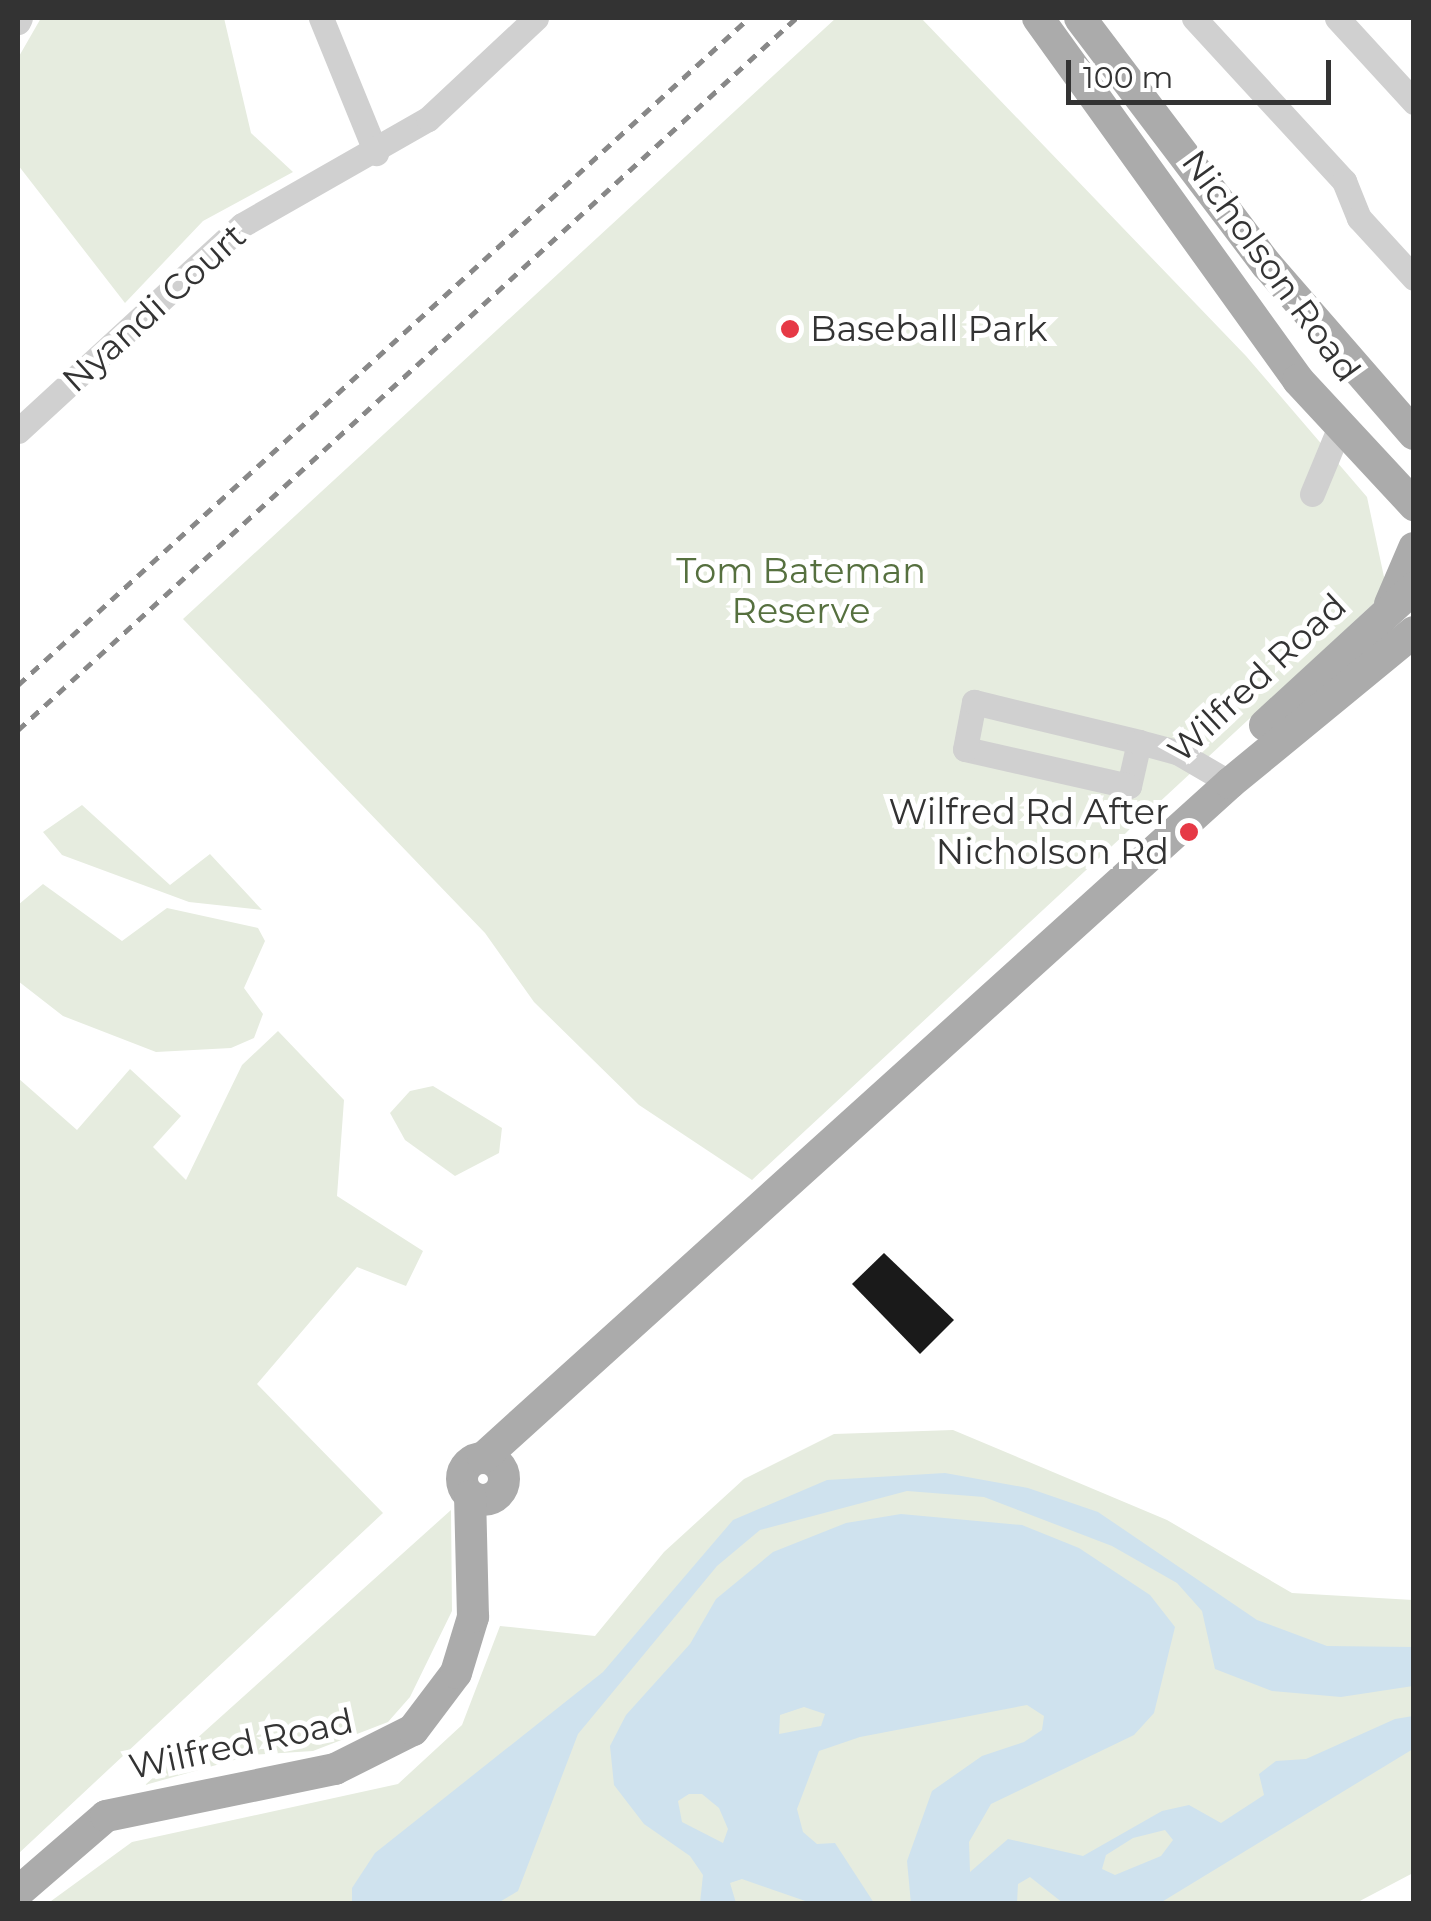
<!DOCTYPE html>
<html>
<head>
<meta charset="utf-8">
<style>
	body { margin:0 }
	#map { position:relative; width:1431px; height:1921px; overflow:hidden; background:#fff; font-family:Montserrat,sans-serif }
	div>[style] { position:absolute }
	.green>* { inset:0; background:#e6ecdf }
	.water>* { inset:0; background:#cfe2ee }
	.building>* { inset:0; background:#1a1a1a }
	.minor>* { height:25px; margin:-12.5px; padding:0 12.5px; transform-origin:12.5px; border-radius:12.5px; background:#d0d0d0 }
	.major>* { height:32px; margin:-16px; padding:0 16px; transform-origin:16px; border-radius:16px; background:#ababab }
	.major>.ring { margin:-16px; padding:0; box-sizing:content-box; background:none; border:32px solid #ababab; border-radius:50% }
	.rail>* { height:5px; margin-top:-2.5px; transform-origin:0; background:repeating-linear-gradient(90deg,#888 0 10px,transparent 0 18px) }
	.dots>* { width:28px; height:28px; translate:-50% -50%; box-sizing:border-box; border:5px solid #fff; border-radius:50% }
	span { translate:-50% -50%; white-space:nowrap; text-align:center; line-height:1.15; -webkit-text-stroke:10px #fff; paint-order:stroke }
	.street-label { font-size:35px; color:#333 }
	.poi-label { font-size:35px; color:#333 }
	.left { translate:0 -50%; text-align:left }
	.right { translate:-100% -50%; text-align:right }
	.park-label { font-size:35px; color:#56703f }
	.frame { position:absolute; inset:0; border:20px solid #333; pointer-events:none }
	.scale { position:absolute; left:1066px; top:60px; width:265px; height:45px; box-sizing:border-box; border:5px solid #333; border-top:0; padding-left:12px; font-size:30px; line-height:35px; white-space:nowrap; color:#333; -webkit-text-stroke:8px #fff; paint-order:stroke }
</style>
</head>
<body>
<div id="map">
	<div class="green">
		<i style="clip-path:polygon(41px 18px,224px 18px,251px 133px,293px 172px,203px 221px,125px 303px,18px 165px,18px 58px)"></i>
		<i style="clip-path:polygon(836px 18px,921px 18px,1246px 356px,1367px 497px,1387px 591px,752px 1180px,639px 1105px,534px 1002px,485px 933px,183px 619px)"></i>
		<i style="clip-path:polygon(82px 805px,170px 885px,210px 854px,262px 910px,189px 902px,62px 855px,43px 832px)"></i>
		<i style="clip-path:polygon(43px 884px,122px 941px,167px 908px,258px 928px,265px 941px,244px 988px,263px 1014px,254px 1038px,231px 1048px,156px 1052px,63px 1016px,18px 981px,18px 905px)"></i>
		<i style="clip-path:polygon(278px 1031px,344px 1100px,337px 1196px,423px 1251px,406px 1286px,357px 1267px,257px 1384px,383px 1513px,18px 1854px,18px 1078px,77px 1130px,130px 1069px,181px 1116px,153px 1147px,186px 1180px,242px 1065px)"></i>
		<i style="clip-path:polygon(433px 1086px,502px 1128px,499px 1153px,455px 1176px,405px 1140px,390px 1113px,410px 1091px)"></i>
		<i style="clip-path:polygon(953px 1430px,1167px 1520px,1292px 1593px,1413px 1600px,1413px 1873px,1356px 1903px,47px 1904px,132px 1842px,398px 1784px,462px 1725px,500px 1626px,595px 1636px,664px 1552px,744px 1479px,834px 1434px)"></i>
		<i style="clip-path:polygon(451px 1510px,452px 1611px,410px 1697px,388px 1722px,313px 1751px,252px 1755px,145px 1785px)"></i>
	</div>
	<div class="water">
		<i style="clip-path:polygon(945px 1473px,1028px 1488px,1098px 1512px,1257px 1620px,1327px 1646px,1413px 1647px,1413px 1686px,1341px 1697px,1272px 1691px,1215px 1669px,1202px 1611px,1177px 1583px,1112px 1546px,984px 1497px,907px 1491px,760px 1530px,717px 1566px,578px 1734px,518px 1891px,498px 1903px,352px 1903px,352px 1888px,375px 1853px,603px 1672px,733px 1520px,827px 1480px)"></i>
		<i style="clip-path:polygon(evenodd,901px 1514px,1022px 1525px,1079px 1548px,1150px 1595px,1175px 1627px,1154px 1713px,1134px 1735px,991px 1804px,969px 1842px,970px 1872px,1008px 1839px,1083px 1856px,1162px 1811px,1189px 1805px,1221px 1823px,1264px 1795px,1259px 1774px,1276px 1761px,1306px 1759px,1395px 1719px,1413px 1716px,1413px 1749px,1160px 1903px,1063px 1903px,1030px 1877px,1018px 1884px,1017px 1903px,911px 1904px,907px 1861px,932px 1791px,982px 1756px,1024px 1742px,1042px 1730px,1044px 1716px,1027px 1705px,860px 1737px,819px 1751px,797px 1809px,803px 1832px,817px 1844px,835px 1843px,874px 1903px,811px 1903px,742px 1879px,730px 1883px,736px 1903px,700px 1903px,703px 1875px,690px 1856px,644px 1824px,614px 1785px,610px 1746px,626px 1715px,690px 1644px,716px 1599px,773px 1552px,846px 1523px,901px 1514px,804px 1707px,825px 1714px,821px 1726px,779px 1734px,780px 1715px,804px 1707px,901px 1514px,689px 1794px,702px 1794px,719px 1808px,728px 1829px,723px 1843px,682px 1822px,678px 1801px,689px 1794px,901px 1514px,1165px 1830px,1173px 1840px,1161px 1856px,1115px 1875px,1102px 1869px,1106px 1855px,1133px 1838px,1165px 1830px)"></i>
	</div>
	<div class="building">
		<i style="clip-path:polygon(884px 1253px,954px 1320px,920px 1354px,852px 1284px)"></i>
	</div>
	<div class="minor">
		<i style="left:321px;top:18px;width:146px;rotate:67.8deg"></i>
		<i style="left:1194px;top:18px;width:222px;rotate:47.4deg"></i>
		<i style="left:1344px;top:181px;width:40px;rotate:68deg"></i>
		<i style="left:1359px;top:218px;width:81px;rotate:47.5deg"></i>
		<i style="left:1337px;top:18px;width:114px;rotate:47.5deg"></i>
		<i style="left:18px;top:22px;width:4px;rotate:-63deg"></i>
		<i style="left:18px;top:431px;width:304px;rotate:-42.6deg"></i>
		<i style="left:242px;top:225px;width:214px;rotate:-29.7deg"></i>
		<i style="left:428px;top:119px;width:148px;rotate:-43.1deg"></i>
		<i style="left:1312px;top:494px;width:76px;rotate:-67.5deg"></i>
		<i style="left:1139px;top:742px;width:45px;rotate:102.8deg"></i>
		<i style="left:1129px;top:786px;width:168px;rotate:-167.3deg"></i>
		<i style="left:965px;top:749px;width:48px;rotate:-79.2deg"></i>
		<i style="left:974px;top:702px;width:170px;rotate:13.6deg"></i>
		<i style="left:1139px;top:742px;width:39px;rotate:15deg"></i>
		<i style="left:1177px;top:752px;width:61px;rotate:30.3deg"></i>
	</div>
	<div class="major">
		<i style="left:1038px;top:18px;width:446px;rotate:54.3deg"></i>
		<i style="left:1298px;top:380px;width:171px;rotate:47.1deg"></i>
		<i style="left:1080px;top:18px;width:310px;rotate:52.9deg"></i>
		<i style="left:1267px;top:265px;width:224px;rotate:49deg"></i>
		<i style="left:1390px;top:604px;width:61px;rotate:-66.8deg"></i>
		<i style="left:1265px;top:725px;width:202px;rotate:-42.6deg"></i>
		<i class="ring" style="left:462px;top:1458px;width:10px;height:10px"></i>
		<i style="left:483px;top:1458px;width:1007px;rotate:-42.1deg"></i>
		<i style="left:1230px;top:783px;width:238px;rotate:-39.4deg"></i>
		<i style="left:18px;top:1892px;width:116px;rotate:-40.8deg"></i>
		<i style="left:106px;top:1816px;width:234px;rotate:-11.6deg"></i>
		<i style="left:335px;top:1769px;width:87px;rotate:-26.6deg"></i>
		<i style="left:413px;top:1730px;width:71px;rotate:-53deg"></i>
		<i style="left:456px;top:1673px;width:59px;rotate:-73.1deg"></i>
		<i style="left:473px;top:1617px;width:121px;rotate:-91.4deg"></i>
	</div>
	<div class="rail">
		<i style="left:18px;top:685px;width:990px;rotate:-42.38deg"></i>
		<i style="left:18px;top:730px;width:1055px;rotate:-42.46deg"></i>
	</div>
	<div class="dots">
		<i style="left:790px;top:329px;background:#e63946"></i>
		<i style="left:1189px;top:832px;background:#e63946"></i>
	</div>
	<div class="street-label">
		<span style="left:1271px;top:266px;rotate:54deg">Nicholson Road</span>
		<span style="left:154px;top:308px;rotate:-42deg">Nyandi Court</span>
		<span style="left:1257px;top:678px;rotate:-43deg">Wilfred Road</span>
		<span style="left:241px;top:1744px;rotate:-12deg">Wilfred Road</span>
	</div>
	<div class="poi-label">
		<span class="left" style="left:810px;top:329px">Baseball Park</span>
		<span class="right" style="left:1169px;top:832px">Wilfred Rd After<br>Nicholson Rd</span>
	</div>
	<div class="park-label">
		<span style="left:801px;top:591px">Tom Bateman<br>Reserve</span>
	</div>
	<div class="frame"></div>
	<div class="scale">100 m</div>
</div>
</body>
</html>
